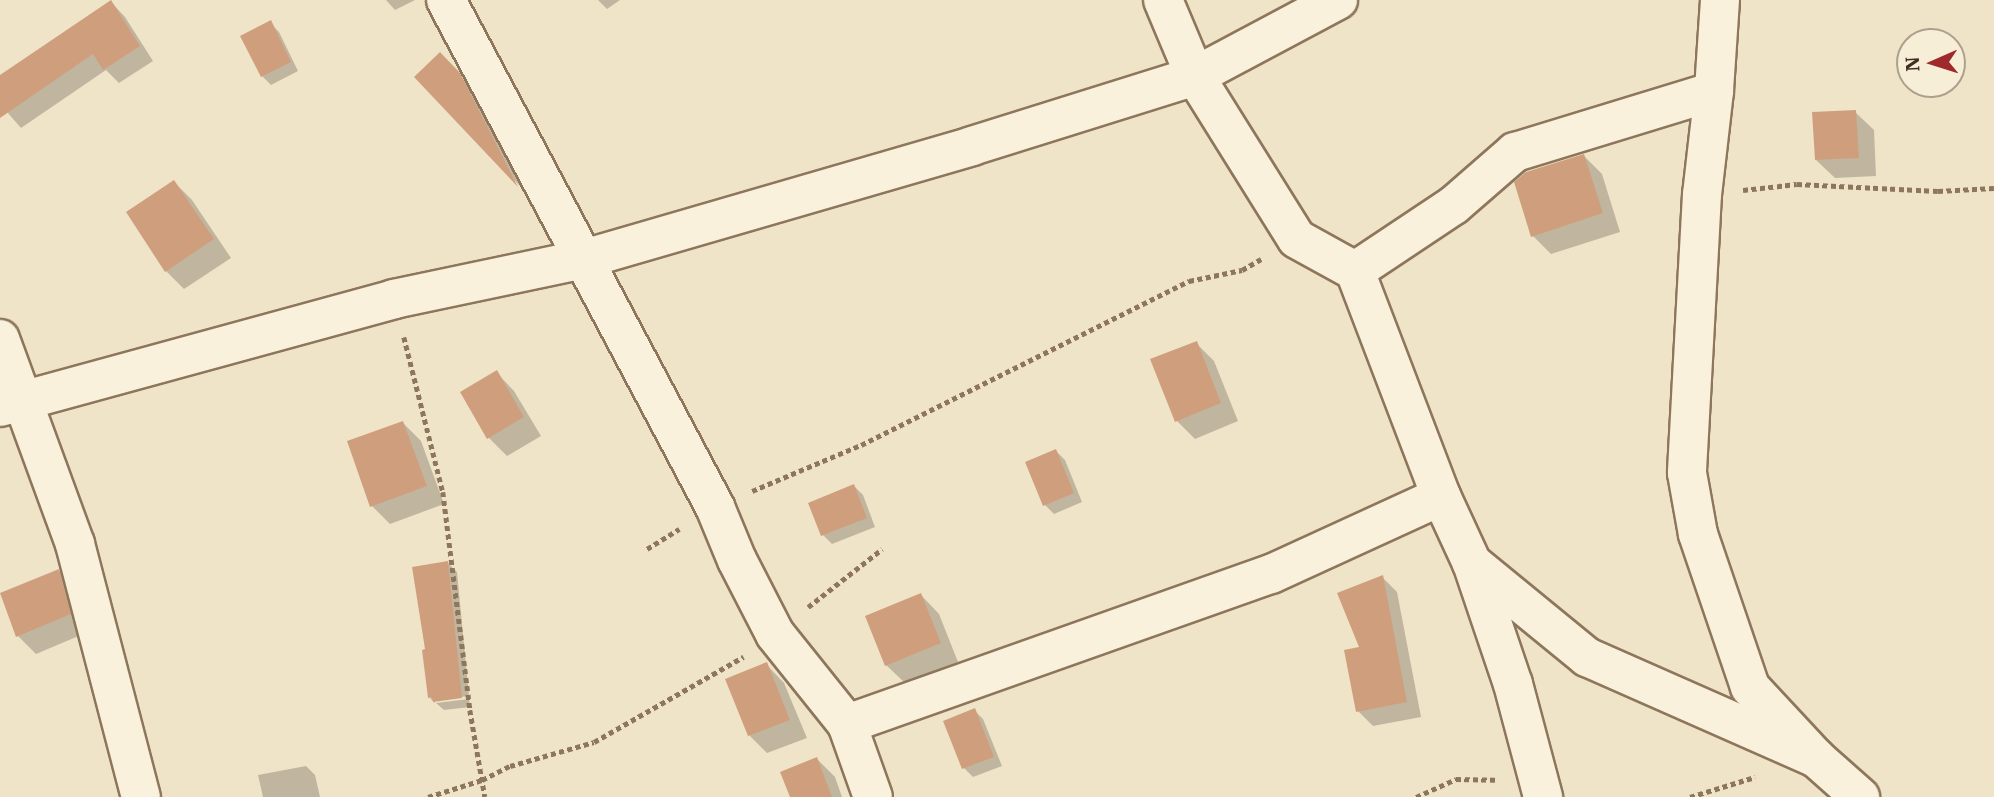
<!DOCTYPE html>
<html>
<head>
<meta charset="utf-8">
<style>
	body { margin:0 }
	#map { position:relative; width:1994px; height:797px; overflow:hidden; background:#f0e4c8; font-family:"IBM Plex Serif",serif }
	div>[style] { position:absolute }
	.shadow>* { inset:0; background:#0003 }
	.building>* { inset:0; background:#cf9f7d }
	.path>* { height:4.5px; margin-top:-2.25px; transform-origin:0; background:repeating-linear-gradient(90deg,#8d765c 0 5px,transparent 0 8.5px) }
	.roads { filter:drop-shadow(2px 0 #8d765c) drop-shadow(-2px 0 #8d765c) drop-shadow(0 2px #8d765c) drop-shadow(0 -2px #8d765c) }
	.street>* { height:38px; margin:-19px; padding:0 19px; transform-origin:19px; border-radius:19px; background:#faf1dc }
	span { translate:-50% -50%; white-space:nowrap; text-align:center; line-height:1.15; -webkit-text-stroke:6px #f7eed8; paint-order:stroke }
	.north { position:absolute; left:1896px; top:28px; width:70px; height:70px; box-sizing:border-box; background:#f7eed8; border:2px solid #ada18e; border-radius:50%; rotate:267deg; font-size:19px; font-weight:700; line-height:28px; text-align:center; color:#3d2e20 }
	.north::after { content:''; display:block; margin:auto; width:24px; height:32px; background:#9e2a2b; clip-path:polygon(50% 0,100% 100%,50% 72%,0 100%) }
</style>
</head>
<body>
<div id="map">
	<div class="shadow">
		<i style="clip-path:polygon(386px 0,415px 0,395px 10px)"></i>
		<i style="clip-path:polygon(598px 0,620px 0,607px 9px)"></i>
		<i style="clip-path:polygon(111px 2px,125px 17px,153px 61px,119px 83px,106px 70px,21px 128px,0 104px,0 77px)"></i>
		<i style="clip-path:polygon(270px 23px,279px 32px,298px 71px,271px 85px,262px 76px)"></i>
		<i style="clip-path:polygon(440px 55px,468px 84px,522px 188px,417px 77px)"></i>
		<i style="clip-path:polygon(1855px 112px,1874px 130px,1876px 176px,1835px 178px,1816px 160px)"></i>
		<i style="clip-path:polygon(1584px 156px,1602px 174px,1620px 232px,1551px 254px,1533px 236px)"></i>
		<i style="clip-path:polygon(174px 182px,192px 200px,231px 258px,184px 289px,166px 271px)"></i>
		<i style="clip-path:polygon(1196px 343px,1214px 361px,1238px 421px,1195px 439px,1177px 421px)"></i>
		<i style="clip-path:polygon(496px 372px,514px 391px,541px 436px,507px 456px,489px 438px)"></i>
		<i style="clip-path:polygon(403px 423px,421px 441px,444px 504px,390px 524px,372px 506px)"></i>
		<i style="clip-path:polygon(1056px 451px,1065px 460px,1082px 502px,1054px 514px,1045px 505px)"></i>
		<i style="clip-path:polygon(854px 486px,863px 495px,875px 527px,832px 544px,823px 535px)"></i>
		<i style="clip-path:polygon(448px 563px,457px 572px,469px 696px,435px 700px,435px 703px,429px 697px,427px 651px)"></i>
		<i style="clip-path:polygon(59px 571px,77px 589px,88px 632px,36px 654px,18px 636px)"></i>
		<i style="clip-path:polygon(1382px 577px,1397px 592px,1421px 717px,1373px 726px,1358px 711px,1361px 648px)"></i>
		<i style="clip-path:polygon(921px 595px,939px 614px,958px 662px,905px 683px,886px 665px)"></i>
		<i style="clip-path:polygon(766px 664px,784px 683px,807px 738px,767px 753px,749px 735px)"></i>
		<i style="clip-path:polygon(469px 699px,470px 707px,444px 710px,436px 703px)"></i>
		<i style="clip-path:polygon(974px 710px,983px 719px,1002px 766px,973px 777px,964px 768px)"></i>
		<i style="clip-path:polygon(817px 759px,835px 777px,842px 797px,792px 797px)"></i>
		<i style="clip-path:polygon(306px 766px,315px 775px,320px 797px,263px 797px,258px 775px)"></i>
	</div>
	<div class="building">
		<i style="clip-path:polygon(111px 0,140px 46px,103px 70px,93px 54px,0 118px,0 75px)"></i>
		<i style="clip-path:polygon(271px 20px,291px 62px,261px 77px,240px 36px)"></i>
		<i style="clip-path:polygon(440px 52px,460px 73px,518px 187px,414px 77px)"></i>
		<i style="clip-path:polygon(1856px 110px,1859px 158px,1815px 160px,1812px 112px)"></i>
		<i style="clip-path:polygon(1584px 154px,1603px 213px,1531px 237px,1514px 182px,1526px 172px)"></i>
		<i style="clip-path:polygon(174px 180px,214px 239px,165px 272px,126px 212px)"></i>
		<i style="clip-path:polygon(1197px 341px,1221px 403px,1175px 422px,1150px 359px)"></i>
		<i style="clip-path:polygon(497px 370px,524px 417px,487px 439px,460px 392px)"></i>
		<i style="clip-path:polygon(403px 421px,427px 486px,370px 507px,347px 441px)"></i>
		<i style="clip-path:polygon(1056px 449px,1074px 493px,1043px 506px,1025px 462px)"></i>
		<i style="clip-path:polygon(854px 484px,867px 518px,821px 536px,808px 503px)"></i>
		<i style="clip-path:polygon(448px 561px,462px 698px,433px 702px,432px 697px,428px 698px,422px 650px,425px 649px,412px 567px)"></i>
		<i style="clip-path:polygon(59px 569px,71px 614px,16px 637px,0 593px)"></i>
		<i style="clip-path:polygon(1383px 575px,1407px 702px,1356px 712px,1344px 650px,1359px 647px,1337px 593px)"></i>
		<i style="clip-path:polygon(921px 593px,941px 643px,885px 666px,865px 616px)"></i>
		<i style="clip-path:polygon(767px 662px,790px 720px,748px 736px,725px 679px)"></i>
		<i style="clip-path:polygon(975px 708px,994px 757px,962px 769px,943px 721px)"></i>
		<i style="clip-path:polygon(817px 757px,832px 797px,790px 797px,780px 772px)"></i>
	</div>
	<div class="path">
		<i style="left:1743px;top:190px;width:54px;rotate:-6.3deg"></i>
		<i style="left:1797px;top:184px;width:141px;rotate:2.8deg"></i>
		<i style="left:1938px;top:191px;width:56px;rotate:-3.1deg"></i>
		<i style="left:404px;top:337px;width:160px;rotate:75.9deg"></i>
		<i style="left:443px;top:492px;width:220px;rotate:82.9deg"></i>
		<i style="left:470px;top:710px;width:88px;rotate:80.2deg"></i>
		<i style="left:752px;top:491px;width:118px;rotate:-22.9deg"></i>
		<i style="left:861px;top:445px;width:367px;rotate:-26.6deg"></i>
		<i style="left:1189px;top:281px;width:54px;rotate:-11.7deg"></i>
		<i style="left:1242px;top:270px;width:22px;rotate:-30deg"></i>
		<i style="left:647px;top:549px;width:38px;rotate:-32deg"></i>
		<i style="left:808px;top:607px;width:94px;rotate:-38.1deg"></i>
		<i style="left:428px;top:797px;width:57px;rotate:-17.5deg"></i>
		<i style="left:482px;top:780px;width:31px;rotate:-27deg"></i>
		<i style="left:510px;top:766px;width:87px;rotate:-15.9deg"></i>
		<i style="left:594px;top:742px;width:172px;rotate:-29.7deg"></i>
		<i style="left:1416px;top:797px;width:44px;rotate:-24.2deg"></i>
		<i style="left:1456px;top:779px;width:39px;rotate:1deg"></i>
		<i style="left:1690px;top:797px;width:68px;rotate:-17.1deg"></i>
	</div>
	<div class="roads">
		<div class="street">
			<i style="left:446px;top:0;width:574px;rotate:62.05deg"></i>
			<i style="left:715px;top:507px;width:57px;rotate:67.5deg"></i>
			<i style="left:737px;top:560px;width:83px;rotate:62.8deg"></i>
			<i style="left:775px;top:634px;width:115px;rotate:51.3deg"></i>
			<i style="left:847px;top:724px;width:77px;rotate:70.4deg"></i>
			<i style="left:1163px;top:0;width:82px;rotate:67.2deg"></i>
			<i style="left:1195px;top:76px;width:192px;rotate:58deg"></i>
			<i style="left:1297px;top:239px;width:66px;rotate:28.9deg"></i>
			<i style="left:1355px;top:271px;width:241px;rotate:69.1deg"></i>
			<i style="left:1441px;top:496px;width:74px;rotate:65.2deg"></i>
			<i style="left:1472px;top:563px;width:128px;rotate:71.3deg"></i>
			<i style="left:1513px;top:684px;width:117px;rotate:75.1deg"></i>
			<i style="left:1720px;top:0;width:91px;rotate:93.8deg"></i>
			<i style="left:1714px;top:91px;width:104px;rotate:96.6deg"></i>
			<i style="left:1702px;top:194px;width:279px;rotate:93.1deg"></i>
			<i style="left:1687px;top:473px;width:62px;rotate:79.8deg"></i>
			<i style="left:1698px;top:534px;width:162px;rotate:71.2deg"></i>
			<i style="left:1750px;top:687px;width:97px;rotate:47.1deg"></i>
			<i style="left:1355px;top:271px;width:119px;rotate:-33.7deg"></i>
			<i style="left:1454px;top:205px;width:81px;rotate:-41deg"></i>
			<i style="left:1515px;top:152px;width:208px;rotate:-17deg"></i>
			<i style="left:0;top:339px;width:218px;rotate:69.9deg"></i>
			<i style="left:75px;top:544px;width:261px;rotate:75.4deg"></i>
			<i style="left:0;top:407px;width:409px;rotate:-15.3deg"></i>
			<i style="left:394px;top:299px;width:194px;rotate:-11.9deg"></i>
			<i style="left:584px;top:259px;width:404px;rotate:-16.2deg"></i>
			<i style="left:972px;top:146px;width:234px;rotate:-17.4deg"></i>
			<i style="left:1195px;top:76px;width:162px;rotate:-28deg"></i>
			<i style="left:1472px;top:563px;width:149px;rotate:39.3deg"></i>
			<i style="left:1587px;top:657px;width:250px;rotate:23.8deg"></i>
			<i style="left:1816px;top:758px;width:59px;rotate:41.6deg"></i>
			<i style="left:847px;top:724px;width:450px;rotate:-19.5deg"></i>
			<i style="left:1271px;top:574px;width:187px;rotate:-24.6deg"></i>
		</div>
	</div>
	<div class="north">N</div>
</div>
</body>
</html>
